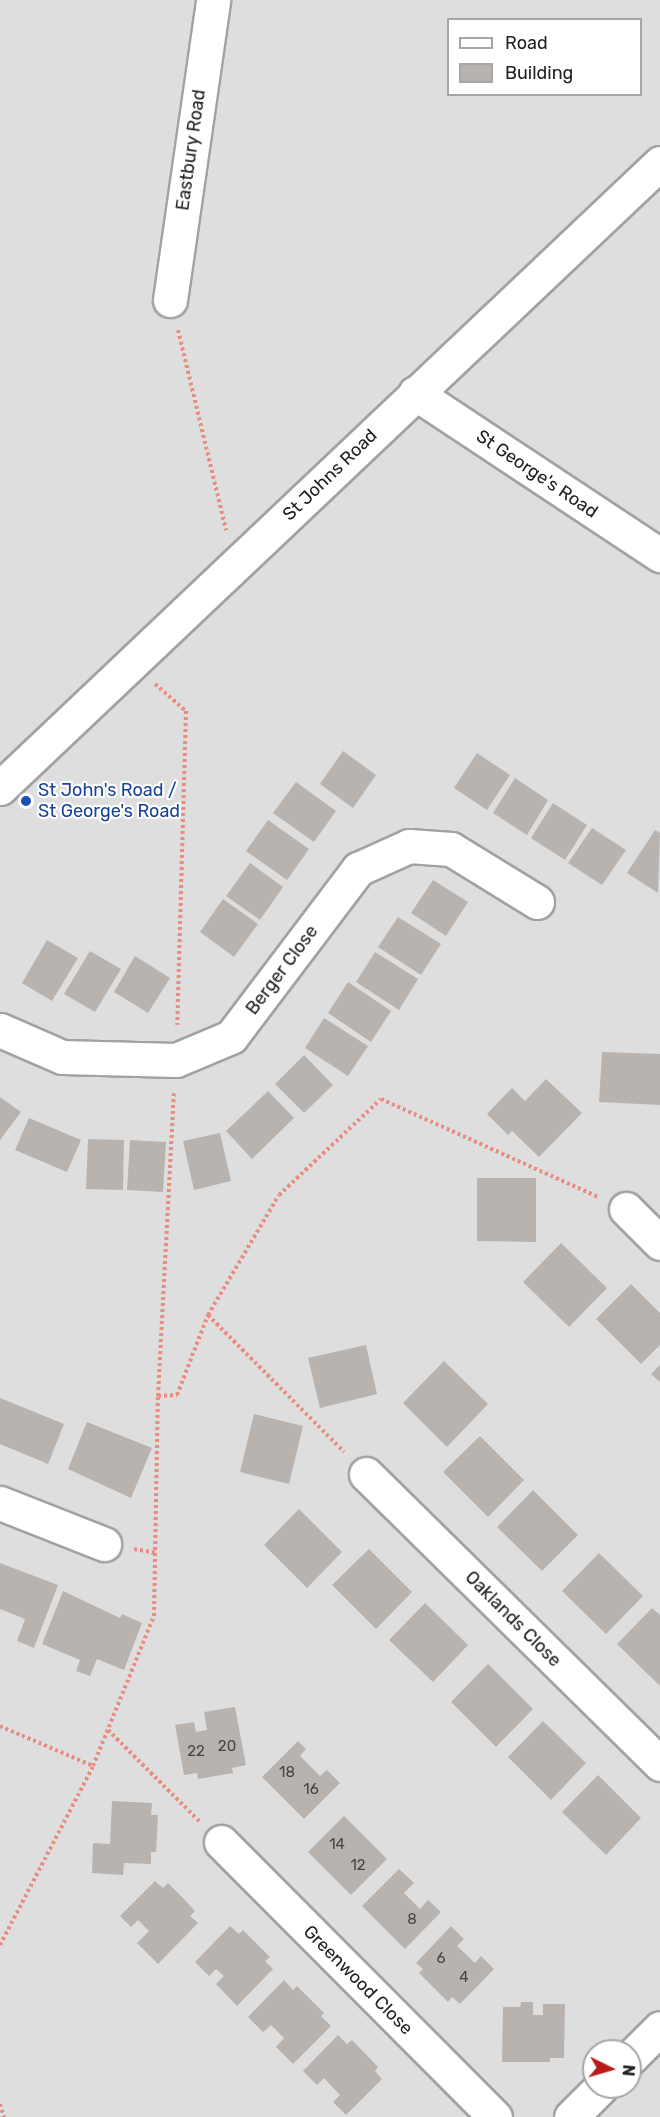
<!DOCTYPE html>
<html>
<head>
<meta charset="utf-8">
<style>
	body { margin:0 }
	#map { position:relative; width:660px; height:2117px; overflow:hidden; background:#f0eee9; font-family:Rubik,sans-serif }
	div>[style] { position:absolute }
	.residential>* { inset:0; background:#dfdede }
	.building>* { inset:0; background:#b9b3af }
	.path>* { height:4px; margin-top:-2px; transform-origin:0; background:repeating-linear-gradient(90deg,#e98c81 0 3px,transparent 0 6px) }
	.roads { filter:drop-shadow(2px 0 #a2a2a2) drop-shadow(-2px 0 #a2a2a2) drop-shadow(0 2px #a2a2a2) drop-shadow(0 -2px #a2a2a2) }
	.minor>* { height:33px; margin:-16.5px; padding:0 16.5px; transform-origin:16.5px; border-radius:16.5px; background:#fff }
	.dots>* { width:16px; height:16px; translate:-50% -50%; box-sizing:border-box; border:3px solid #fff; border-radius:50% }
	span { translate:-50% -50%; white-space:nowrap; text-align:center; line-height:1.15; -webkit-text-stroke:4.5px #fff; paint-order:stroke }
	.number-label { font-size:15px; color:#474644 }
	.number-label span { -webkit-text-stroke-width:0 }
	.street-label { font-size:18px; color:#212121 }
	.transit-label { font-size:18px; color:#164399 }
	.left { translate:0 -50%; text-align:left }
	.legend { position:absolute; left:447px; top:18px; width:195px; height:78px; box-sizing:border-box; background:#fff; border:2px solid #a6a6a6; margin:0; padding:8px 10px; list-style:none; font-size:18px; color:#212121 }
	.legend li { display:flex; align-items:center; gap:12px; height:30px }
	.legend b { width:30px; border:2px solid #a6a6a6 }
	.north { position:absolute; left:582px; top:2039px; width:60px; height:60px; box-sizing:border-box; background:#fff; border:2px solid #a6a6a6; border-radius:50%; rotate:95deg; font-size:16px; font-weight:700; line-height:24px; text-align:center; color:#212121 }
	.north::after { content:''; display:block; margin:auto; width:21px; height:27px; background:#b91a1a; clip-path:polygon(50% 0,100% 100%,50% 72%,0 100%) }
</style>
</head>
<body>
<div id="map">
	<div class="residential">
		<i style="clip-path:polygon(evenodd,0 0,660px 0,660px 2117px,0 2117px,0 0,448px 20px,640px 20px,640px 94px,448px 94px,448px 20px,0 0,594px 2051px,630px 2051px,630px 2087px,594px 2087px,594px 2051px)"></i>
	</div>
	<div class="building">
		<i style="clip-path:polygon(343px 751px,376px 775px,353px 808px,320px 784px)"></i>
		<i style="clip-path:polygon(477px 753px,510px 775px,487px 810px,454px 788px)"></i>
		<i style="clip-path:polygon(515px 778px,548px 800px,527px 835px,493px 813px)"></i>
		<i style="clip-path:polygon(296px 782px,336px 811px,314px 842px,273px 813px)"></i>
		<i style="clip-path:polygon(553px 803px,587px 825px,565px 860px,531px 838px)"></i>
		<i style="clip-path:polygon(268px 820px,309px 849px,287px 880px,246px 851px)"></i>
		<i style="clip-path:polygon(592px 828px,626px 850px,602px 885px,568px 863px)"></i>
		<i style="clip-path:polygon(655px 830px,660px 833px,658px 893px,627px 873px)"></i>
		<i style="clip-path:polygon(250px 863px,283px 887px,260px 920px,226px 896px)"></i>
		<i style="clip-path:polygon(433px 880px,468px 902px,446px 936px,411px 913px)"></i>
		<i style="clip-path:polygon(223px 899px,258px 924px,234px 957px,200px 932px)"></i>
		<i style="clip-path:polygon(398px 917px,441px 944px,421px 975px,378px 947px)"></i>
		<i style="clip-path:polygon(47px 940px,78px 958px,52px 1001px,22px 983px)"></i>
		<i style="clip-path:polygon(90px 951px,121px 969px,95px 1012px,64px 994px)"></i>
		<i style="clip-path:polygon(375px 952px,418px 979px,399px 1010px,356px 982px)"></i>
		<i style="clip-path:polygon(135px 956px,170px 978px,148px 1013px,114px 992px)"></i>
		<i style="clip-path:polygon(348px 982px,391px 1011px,371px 1042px,328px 1013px)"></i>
		<i style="clip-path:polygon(324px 1018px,368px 1046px,348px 1076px,305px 1048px)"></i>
		<i style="clip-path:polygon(602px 1052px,660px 1054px,660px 1105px,599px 1102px)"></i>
		<i style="clip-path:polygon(304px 1055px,333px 1085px,304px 1113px,275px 1084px)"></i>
		<i style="clip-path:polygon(546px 1079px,582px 1113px,539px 1157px,512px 1131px,508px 1135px,487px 1114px,512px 1088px,525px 1101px)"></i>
		<i style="clip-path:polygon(268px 1091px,294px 1118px,252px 1159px,226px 1131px)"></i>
		<i style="clip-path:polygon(0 1097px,21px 1112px,0 1140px)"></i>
		<i style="clip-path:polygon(29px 1118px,81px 1140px,67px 1172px,15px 1150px)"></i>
		<i style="clip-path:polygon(220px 1133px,231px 1181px,194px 1190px,183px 1141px)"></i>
		<i style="clip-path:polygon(88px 1139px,124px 1140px,123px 1190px,86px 1189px)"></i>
		<i style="clip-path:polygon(130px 1140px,166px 1142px,163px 1192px,127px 1190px)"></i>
		<i style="clip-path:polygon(477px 1178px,536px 1178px,536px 1242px,477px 1241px)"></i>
		<i style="clip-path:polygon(561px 1243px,607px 1288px,569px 1327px,523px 1282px)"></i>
		<i style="clip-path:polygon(631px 1284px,660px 1313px,660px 1345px,641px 1364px,596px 1319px)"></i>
		<i style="clip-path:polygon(366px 1345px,377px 1394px,320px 1408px,308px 1358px)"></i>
		<i style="clip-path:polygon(444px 1361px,488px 1404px,447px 1447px,403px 1403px)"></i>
		<i style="clip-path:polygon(660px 1365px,660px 1382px,651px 1374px)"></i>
		<i style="clip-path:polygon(0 1398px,64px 1424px,48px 1464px,0 1444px)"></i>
		<i style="clip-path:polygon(254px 1414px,303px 1426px,289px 1484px,240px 1472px)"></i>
		<i style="clip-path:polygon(87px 1422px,152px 1448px,131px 1498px,68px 1469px)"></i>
		<i style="clip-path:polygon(480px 1436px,524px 1480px,488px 1517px,443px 1472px)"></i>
		<i style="clip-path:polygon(533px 1490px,578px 1535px,542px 1571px,497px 1527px)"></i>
		<i style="clip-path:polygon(299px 1509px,342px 1552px,307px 1588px,264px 1545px)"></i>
		<i style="clip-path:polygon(369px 1549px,412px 1592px,376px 1629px,332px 1585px)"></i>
		<i style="clip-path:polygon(599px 1553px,643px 1596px,606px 1634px,562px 1591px)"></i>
		<i style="clip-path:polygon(0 1563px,58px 1585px,34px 1648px,17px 1641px,25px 1619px,0 1609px)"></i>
		<i style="clip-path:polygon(63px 1591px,120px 1618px,122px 1614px,142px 1623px,124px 1670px,97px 1659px,90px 1676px,76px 1671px,80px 1660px,42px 1644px)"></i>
		<i style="clip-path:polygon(425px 1603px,468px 1645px,433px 1682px,389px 1640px)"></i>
		<i style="clip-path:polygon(652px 1608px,660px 1615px,660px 1686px,617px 1644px)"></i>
		<i style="clip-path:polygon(488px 1664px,533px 1709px,496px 1747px,451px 1702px)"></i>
		<i style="clip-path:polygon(235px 1707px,246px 1765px,232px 1768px,233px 1773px,198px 1779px,197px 1773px,184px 1775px,175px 1725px,194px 1722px,196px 1732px,207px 1730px,204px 1712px)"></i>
		<i style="clip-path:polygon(543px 1721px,586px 1763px,551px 1800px,508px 1757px)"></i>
		<i style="clip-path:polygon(298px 1741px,306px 1749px,300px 1756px,320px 1776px,327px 1770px,340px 1783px,304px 1819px,262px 1777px)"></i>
		<i style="clip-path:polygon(598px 1775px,641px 1818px,606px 1855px,562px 1812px)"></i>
		<i style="clip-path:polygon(112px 1801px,152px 1803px,151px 1815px,158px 1815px,156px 1852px,151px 1852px,151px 1864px,124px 1863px,123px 1875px,92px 1873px,93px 1843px,110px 1844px)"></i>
		<i style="clip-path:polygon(344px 1816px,387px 1859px,351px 1895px,308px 1852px)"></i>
		<i style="clip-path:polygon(399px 1869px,414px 1883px,404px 1893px,420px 1909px,428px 1900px,441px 1912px,405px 1949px,362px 1906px)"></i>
		<i style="clip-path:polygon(155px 1881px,163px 1888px,168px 1883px,182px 1897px,195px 1911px,190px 1916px,198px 1923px,158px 1964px,137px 1943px,149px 1931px,138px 1920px,131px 1927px,120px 1916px)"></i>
		<i style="clip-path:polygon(230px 1926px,239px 1934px,243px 1930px,270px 1957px,265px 1961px,273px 1969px,237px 2006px,216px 1984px,224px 1976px,216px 1969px,209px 1976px,195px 1962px)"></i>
		<i style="clip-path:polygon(451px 1926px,464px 1939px,457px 1946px,475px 1963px,481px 1956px,494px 1969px,460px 2004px,452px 1997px,448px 2002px,419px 1973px,423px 1969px,416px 1963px)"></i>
		<i style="clip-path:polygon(284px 1980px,293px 1990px,297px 1986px,324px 2013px,321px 2016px,331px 2026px,293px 2064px,276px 2047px,284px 2038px,271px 2025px,263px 2032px,248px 2017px)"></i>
		<i style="clip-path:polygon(521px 2002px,533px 2002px,533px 2015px,543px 2015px,543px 2004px,565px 2004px,564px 2058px,550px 2058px,550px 2062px,502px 2062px,503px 2007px,520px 2007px)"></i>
		<i style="clip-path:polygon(338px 2035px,347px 2044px,352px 2040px,378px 2067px,375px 2071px,382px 2079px,346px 2115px,333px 2102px,340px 2095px,324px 2078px,317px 2085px,303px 2071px)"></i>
	</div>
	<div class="path">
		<i style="left:178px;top:330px;width:206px;rotate:76.5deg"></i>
		<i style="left:155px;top:684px;width:41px;rotate:41.1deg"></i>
		<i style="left:186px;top:711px;width:314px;rotate:91.6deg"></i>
		<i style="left:208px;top:1315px;width:193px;rotate:45.2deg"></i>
		<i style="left:158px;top:1396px;width:19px;rotate:-3deg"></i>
		<i style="left:177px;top:1395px;width:86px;rotate:-68.8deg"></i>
		<i style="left:208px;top:1315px;width:139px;rotate:-59.4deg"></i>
		<i style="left:279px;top:1195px;width:140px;rotate:-43.3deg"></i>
		<i style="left:381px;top:1099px;width:238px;rotate:24.3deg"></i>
		<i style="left:134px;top:1549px;width:23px;rotate:10deg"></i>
		<i style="left:0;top:1726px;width:101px;rotate:23.3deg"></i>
		<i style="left:108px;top:1730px;width:129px;rotate:45deg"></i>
		<i style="left:0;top:1945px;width:202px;rotate:-62.5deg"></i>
		<i style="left:93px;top:1766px;width:162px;rotate:-67.9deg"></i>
		<i style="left:154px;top:1616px;width:220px;rotate:-89deg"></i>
		<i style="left:158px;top:1396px;width:306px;rotate:-87deg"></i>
		<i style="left:0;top:2104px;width:14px;rotate:73deg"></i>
	</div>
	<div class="roads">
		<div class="minor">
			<i style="left:170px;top:300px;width:303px;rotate:-81.8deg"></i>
			<i style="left:415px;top:393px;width:294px;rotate:33.5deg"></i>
			<i style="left:0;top:788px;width:909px;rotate:-43.44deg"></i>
			<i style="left:0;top:1030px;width:68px;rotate:23.5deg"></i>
			<i style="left:62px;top:1057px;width:114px;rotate:1.5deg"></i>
			<i style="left:176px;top:1060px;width:60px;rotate:-22.7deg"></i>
			<i style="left:231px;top:1037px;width:211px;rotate:-52.9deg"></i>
			<i style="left:358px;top:869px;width:56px;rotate:-24.3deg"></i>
			<i style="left:409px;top:846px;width:42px;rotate:4.1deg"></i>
			<i style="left:451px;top:849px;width:101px;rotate:31.6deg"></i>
			<i style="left:626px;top:1209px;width:48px;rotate:45deg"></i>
			<i style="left:366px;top:1474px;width:413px;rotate:44.6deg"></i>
			<i style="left:0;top:1503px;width:112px;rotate:21.5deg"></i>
			<i style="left:221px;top:1842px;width:388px;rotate:45.1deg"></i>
			<i style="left:630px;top:2058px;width:42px;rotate:-45deg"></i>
			<i style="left:571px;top:2117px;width:42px;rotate:-45deg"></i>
		</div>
	</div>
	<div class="dots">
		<i style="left:26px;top:801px;background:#1a4fb4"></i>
	</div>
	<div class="number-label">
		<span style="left:227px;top:1747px">20</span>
		<span style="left:196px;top:1752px">22</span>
		<span style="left:287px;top:1773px">18</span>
		<span style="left:311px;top:1790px">16</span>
		<span style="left:337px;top:1845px">14</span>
		<span style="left:358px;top:1866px">12</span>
		<span style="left:412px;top:1920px">8</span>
		<span style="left:441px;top:1959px">6</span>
		<span style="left:464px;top:1978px">4</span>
	</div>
	<div class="street-label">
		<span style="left:191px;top:150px;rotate:-82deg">Eastbury Road</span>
		<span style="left:537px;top:474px;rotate:34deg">St George's Road</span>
		<span style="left:330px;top:475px;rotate:-44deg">St Johns Road</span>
		<span style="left:282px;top:970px;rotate:-53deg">Berger Close</span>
		<span style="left:513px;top:1619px;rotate:45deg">Oaklands Close</span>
		<span style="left:358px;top:1980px;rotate:45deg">Greenwood Close</span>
	</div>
	<div class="transit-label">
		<span class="left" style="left:38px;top:801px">St John's Road /<br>St George's Road</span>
	</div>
	<ul class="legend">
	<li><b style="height:8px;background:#fff"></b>Road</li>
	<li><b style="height:16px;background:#b9b3af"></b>Building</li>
	</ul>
	<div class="north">N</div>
</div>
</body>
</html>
